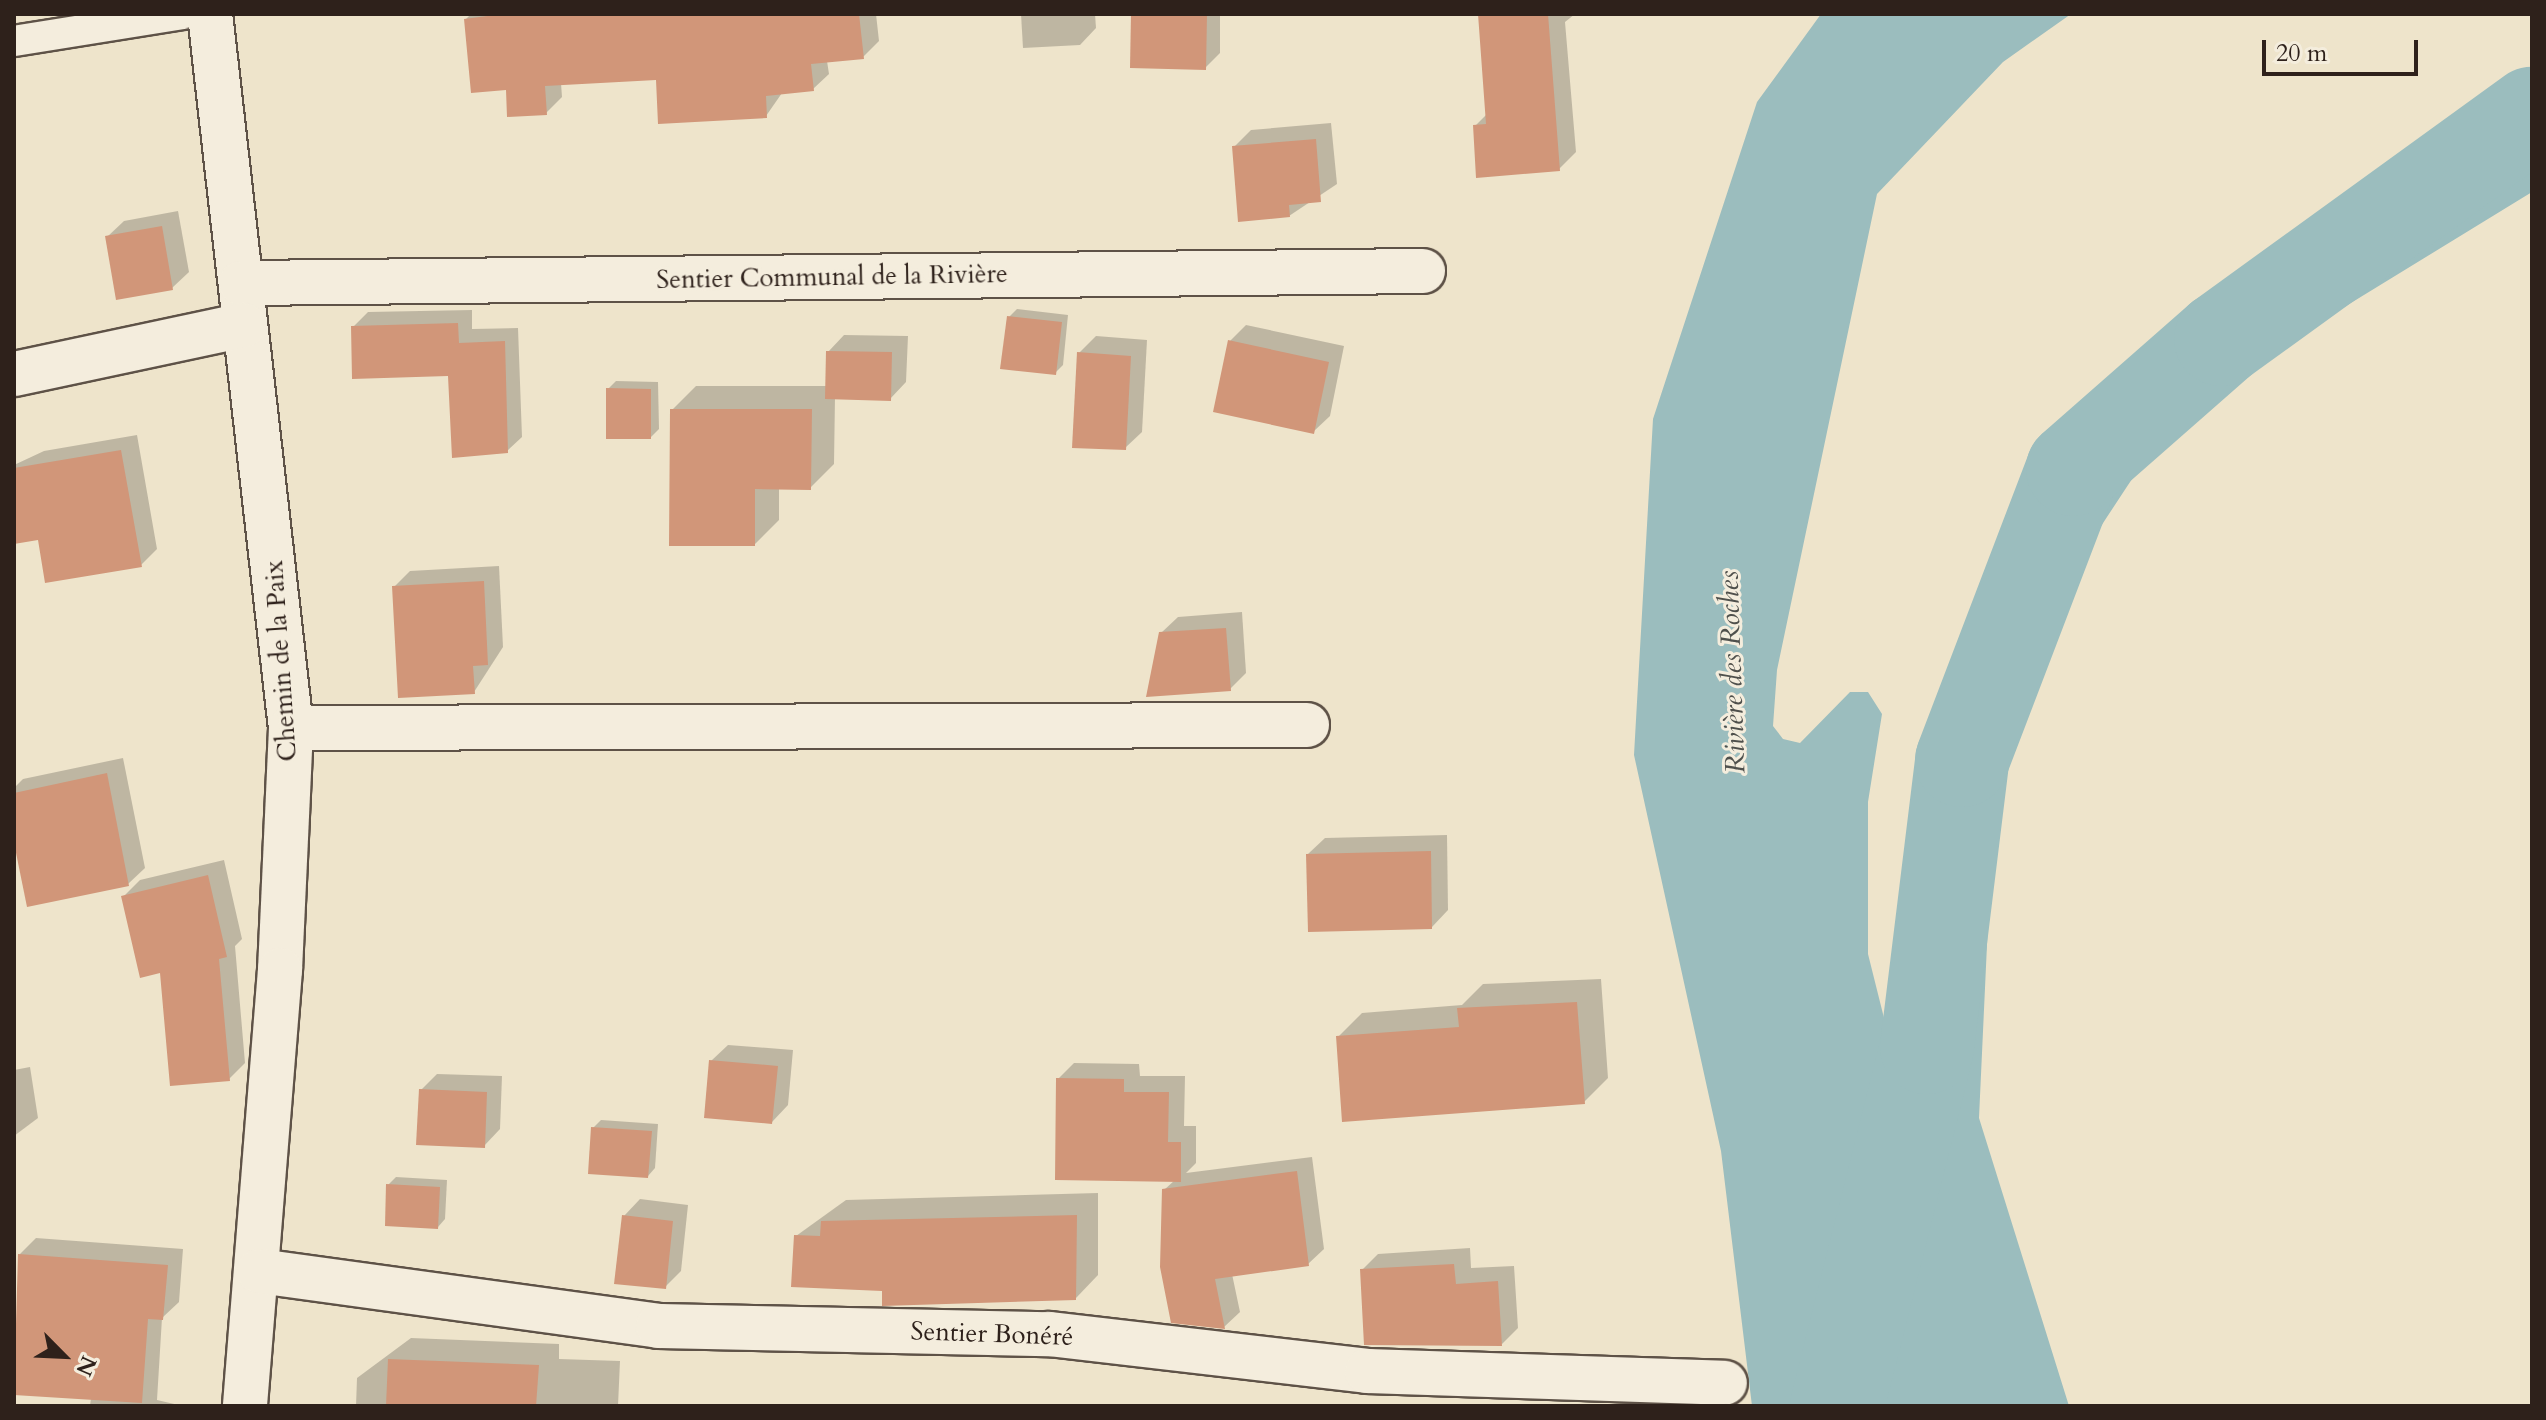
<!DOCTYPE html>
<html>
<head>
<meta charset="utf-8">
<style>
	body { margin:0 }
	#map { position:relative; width:2546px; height:1420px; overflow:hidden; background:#eee4cb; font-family:Cardo,serif }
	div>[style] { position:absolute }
	.water>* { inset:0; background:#9bbdbe }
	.shadow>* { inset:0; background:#0003 }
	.river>* { height:94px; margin:-47px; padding:0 47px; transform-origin:47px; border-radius:47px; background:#9bbdbe }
	.building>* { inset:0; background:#d19679 }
	.roads { filter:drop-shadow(2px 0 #5e5247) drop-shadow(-2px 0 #5e5247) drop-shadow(0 2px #5e5247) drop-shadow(0 -2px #5e5247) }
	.lane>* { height:30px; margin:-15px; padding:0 15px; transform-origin:15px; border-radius:15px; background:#f4eddd }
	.street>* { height:44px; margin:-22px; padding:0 22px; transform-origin:22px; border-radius:22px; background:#f4eddd }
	span { translate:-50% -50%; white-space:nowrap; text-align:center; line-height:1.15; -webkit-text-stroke:6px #f4eddd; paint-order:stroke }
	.street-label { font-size:26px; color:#2e211b }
	.water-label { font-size:28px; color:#4f504c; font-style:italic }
	.frame { position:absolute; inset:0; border:16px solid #2e211b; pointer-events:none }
	.north { position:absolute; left:24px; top:1316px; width:80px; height:80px; -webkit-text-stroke:6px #f4eddd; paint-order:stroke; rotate:114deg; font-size:22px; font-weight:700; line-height:32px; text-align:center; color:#2e211b }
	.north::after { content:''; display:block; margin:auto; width:28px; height:36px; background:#2e211b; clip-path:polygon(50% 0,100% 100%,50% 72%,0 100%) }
	.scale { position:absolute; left:2262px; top:40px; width:156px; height:36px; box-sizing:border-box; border:4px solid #2e211b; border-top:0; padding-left:10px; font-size:24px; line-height:28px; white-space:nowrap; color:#2e211b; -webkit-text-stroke:6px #f4eddd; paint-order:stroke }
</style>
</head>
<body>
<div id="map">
	<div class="water">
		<i style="clip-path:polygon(1821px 14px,2071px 14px,2003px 62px,1877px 194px,1777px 670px,1773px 726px,1783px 739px,1800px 743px,1850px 692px,1868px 692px,1882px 714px,1868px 802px,1868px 954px,1891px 1046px,1909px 1052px,1927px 1047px,1937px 1034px,1962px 760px,1991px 641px,2073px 469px,2287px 281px,2532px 110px,2532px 192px,2178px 409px,2059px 590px,1993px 815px,1979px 1118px,2069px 1406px,1752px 1406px,1721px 1151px,1634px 755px,1653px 419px,1757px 102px)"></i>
	</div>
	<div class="shadow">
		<i style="clip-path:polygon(471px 14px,876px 14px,879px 41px,863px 57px,827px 61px,829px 74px,813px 89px,782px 93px,766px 116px,658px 78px,561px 83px,562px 97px,546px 113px,508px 88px,466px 19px)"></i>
		<i style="clip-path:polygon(1021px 14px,1095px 14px,1096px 28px,1080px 45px,1023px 48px)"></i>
		<i style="clip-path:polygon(1133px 14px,1220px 14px,1220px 53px,1205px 68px)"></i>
		<i style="clip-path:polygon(1480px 14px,1575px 14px,1565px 22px,1576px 152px,1559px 169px,1475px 126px,1487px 114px)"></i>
		<i style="clip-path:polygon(1331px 123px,1337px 184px,1289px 216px,1234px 147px,1251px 130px)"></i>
		<i style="clip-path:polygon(178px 211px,189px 272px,172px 288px,107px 237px,124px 221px)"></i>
		<i style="clip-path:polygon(1017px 309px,1068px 315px,1063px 365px,1055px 373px,1009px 317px)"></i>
		<i style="clip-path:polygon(472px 310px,472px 329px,518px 328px,522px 437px,507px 451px,450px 374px,353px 327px,368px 312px)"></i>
		<i style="clip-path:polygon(1246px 325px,1344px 346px,1330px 416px,1313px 432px,1230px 341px)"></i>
		<i style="clip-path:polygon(844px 335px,908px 336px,906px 382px,890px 399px,835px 397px,834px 464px,810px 488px,779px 487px,779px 520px,755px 544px,672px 410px,696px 386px,827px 386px,828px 352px)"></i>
		<i style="clip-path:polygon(1096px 336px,1147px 340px,1142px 432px,1125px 448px,1079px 353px)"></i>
		<i style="clip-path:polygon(616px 381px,658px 382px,659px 429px,651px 437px,608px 389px)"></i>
		<i style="clip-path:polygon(137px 435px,157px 549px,141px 565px,39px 537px,14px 542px,14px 465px,44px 451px)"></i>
		<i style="clip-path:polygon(499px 566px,503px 647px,474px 692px,394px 587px,410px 571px)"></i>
		<i style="clip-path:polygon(1242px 612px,1246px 673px,1230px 689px,1161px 633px,1178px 617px)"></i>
		<i style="clip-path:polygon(123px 758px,145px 868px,128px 884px,14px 833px,14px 788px,23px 779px)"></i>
		<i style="clip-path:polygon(1447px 835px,1448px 910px,1432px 927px,1308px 854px,1325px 838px)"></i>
		<i style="clip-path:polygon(224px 860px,242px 939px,235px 946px,245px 1063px,229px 1079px,124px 896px,140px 880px)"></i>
		<i style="clip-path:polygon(1601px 979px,1608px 1078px,1584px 1102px,1338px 1037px,1362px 1013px,1462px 1005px,1483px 984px)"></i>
		<i style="clip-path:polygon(728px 1045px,793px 1050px,788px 1105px,772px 1122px,711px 1061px)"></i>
		<i style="clip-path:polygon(1074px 1063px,1139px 1064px,1140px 1076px,1185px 1076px,1184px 1126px,1196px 1126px,1196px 1163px,1186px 1173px,1312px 1157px,1324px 1249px,1308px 1264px,1232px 1274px,1240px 1312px,1224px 1327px,1164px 1190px,1175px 1180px,1058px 1079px)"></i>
		<i style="clip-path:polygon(30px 1067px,38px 1118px,14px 1136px,14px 1070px)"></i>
		<i style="clip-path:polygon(437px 1074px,502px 1076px,500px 1129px,484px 1146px,421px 1090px)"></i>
		<i style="clip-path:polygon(601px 1120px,658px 1124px,655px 1168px,648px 1176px,593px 1128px)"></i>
		<i style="clip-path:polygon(396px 1177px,447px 1180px,445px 1219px,438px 1227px,388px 1185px)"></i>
		<i style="clip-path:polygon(1098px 1193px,1098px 1275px,1076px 1298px,884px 1289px,796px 1236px,846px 1200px)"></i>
		<i style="clip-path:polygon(640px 1199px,688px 1205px,681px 1271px,665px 1287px,624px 1216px)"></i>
		<i style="clip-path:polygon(36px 1238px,183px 1249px,179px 1302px,162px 1318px,157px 1400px,183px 1406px,90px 1406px,91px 1398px,14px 1393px,19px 1255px)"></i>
		<i style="clip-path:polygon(1470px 1248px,1471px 1268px,1514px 1266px,1518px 1328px,1502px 1344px,1362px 1270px,1378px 1254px)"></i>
		<i style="clip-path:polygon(411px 1338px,559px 1344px,559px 1359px,620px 1361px,618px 1406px,356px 1406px,357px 1378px)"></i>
	</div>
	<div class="river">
		<i style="left:1837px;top:1406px;width:370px;rotate:-75.9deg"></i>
		<i style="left:1927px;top:1047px;width:289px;rotate:-83deg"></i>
		<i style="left:1962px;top:760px;width:311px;rotate:-69.1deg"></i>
		<i style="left:2073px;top:469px;width:197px;rotate:-41.3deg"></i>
		<i style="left:2221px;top:339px;width:384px;rotate:-35.9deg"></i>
	</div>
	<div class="building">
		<i style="clip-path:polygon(503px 14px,859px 14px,864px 59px,811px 64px,814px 91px,766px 96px,767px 118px,658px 124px,656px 80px,545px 86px,547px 115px,507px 117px,506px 90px,471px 93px,464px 19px)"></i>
		<i style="clip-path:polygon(1131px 14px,1207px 14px,1206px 70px,1130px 68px)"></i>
		<i style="clip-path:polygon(1478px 14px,1548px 14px,1560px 171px,1476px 178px,1473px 125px,1486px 124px)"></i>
		<i style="clip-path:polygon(1316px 139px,1321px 202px,1289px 205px,1290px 217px,1238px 222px,1232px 146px)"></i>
		<i style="clip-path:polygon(162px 226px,173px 290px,116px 300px,105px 236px)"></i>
		<i style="clip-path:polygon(1007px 316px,1062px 322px,1056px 375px,1000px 369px)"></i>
		<i style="clip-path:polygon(458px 323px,459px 343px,505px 341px,508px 453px,452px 458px,448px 376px,352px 379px,351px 326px)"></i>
		<i style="clip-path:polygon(1228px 340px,1329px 362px,1314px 434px,1213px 412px)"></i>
		<i style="clip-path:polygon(826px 351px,892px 352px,891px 401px,825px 399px)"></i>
		<i style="clip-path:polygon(1077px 352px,1131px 356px,1126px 450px,1072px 448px)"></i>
		<i style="clip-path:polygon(606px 388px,651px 389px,651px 439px,606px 439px)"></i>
		<i style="clip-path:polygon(670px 409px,812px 409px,811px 490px,755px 489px,755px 546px,669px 546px)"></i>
		<i style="clip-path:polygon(121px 450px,142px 567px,45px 583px,38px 540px,14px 544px,14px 468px)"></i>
		<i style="clip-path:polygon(484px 581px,488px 665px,473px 666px,475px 694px,398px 698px,392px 586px)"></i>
		<i style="clip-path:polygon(1226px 628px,1231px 691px,1146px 697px,1159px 632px)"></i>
		<i style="clip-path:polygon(107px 773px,129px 886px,27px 907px,14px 843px,14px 793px)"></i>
		<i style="clip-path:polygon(1431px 851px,1432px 929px,1308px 932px,1306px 854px)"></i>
		<i style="clip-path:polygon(208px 875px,227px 957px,219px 959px,230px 1081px,170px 1086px,160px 973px,140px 978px,121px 896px)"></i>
		<i style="clip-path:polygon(1577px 1002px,1585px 1104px,1342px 1122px,1336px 1036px,1459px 1027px,1457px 1008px)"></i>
		<i style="clip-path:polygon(709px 1060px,778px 1066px,772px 1124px,704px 1118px)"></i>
		<i style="clip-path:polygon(1056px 1078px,1124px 1079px,1124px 1092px,1169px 1092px,1168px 1142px,1181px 1142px,1181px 1182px,1055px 1180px)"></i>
		<i style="clip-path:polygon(419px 1089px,487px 1092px,485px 1148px,416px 1145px)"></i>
		<i style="clip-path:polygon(591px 1127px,652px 1131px,648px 1178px,588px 1174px)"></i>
		<i style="clip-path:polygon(1297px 1171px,1309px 1266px,1215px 1279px,1225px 1329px,1171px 1323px,1160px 1267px,1162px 1189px)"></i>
		<i style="clip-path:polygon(386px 1184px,440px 1187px,438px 1229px,385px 1226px)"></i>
		<i style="clip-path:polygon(622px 1215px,673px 1221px,666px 1289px,614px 1284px)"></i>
		<i style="clip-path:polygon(1077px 1215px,1076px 1300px,882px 1306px,882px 1291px,791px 1287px,794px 1235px,820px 1236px,821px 1221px)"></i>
		<i style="clip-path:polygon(18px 1254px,168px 1265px,163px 1320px,148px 1319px,142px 1403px,14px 1395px)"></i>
		<i style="clip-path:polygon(1454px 1264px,1456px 1284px,1498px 1281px,1502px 1346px,1364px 1345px,1360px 1269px)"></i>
		<i style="clip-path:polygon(388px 1359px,539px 1365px,536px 1406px,386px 1406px)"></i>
	</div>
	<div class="roads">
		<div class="lane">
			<i style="left:14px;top:41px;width:171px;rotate:-9.1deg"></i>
		</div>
		<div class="street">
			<i style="left:210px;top:14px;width:719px;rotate:83.53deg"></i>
			<i style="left:291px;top:728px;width:242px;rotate:92.6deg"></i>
			<i style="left:280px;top:970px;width:437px;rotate:94.6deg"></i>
			<i style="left:241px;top:283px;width:1182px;rotate:-0.58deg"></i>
			<i style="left:14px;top:374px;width:235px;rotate:-12deg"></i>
			<i style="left:291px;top:728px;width:1016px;rotate:-0.17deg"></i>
			<i style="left:259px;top:1271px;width:403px;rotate:7.8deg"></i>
			<i style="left:658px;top:1326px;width:391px;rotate:1.2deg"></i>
			<i style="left:1049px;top:1334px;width:320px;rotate:6.6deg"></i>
			<i style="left:1367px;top:1371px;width:358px;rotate:1.9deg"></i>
		</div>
	</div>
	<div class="street-label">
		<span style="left:832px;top:277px;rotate:-1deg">Sentier Communal de la Rivière</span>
		<span style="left:281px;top:661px;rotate:-94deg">Chemin de la Paix</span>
		<span style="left:992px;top:1334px;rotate:2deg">Sentier Bonéré</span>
	</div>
	<div class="water-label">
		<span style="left:1732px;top:672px;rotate:-92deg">Rivière des Roches</span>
	</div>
	<div class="frame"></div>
	<div class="north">N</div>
	<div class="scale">20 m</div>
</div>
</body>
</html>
